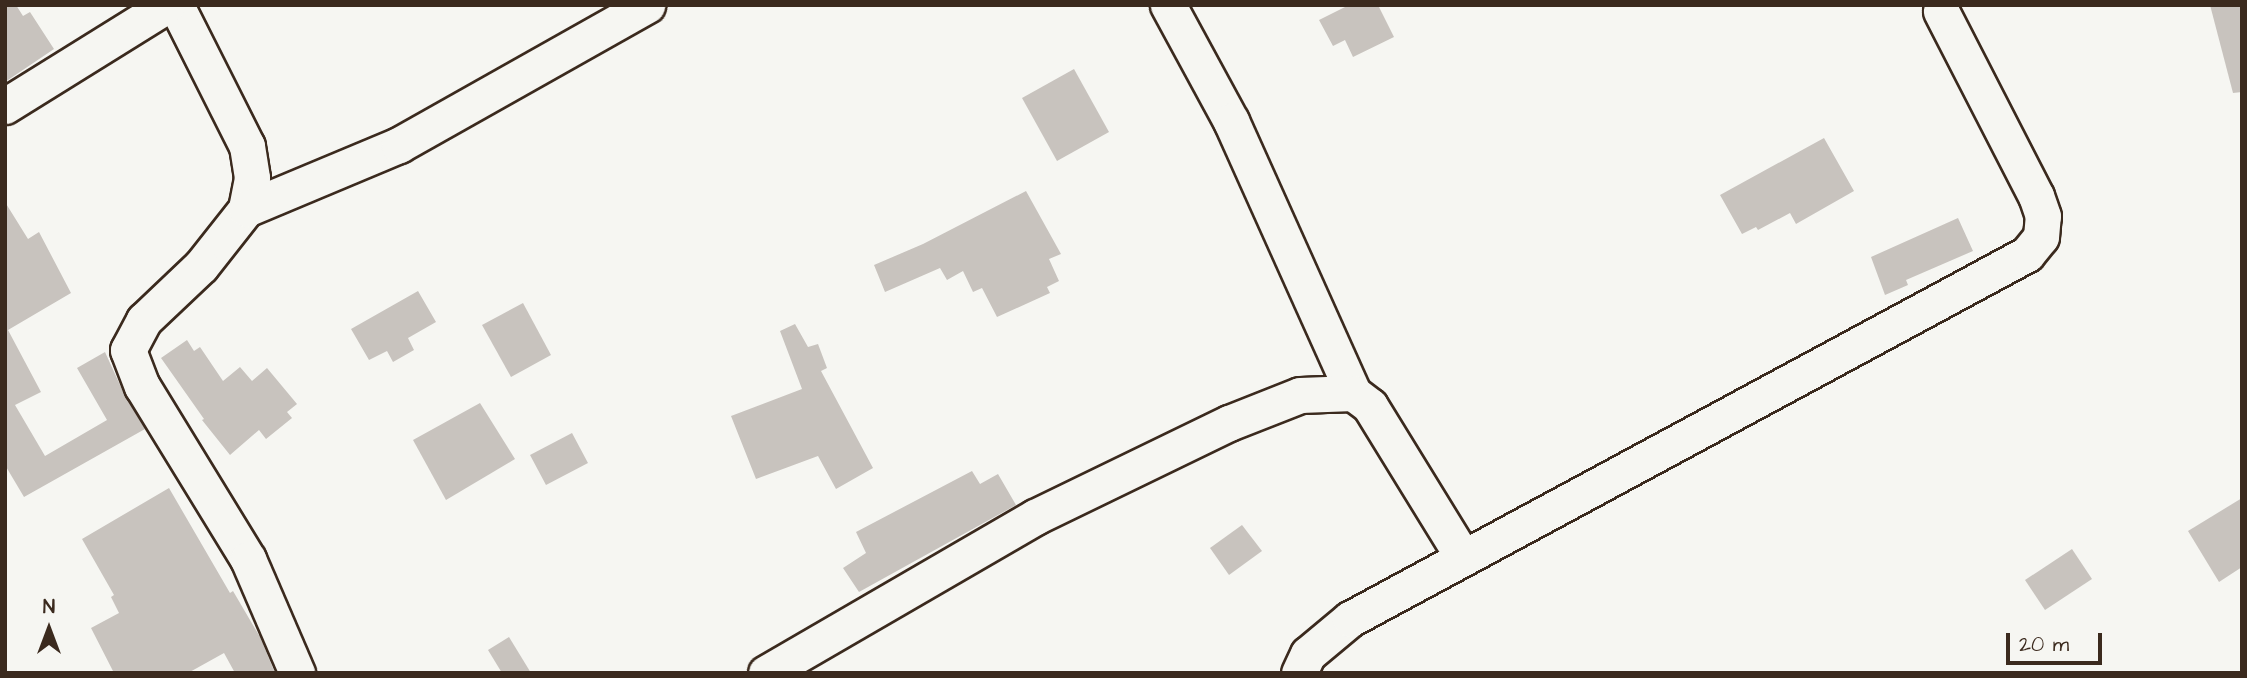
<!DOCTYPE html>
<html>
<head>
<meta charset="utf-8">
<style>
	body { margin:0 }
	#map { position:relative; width:2247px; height:678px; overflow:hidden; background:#f6f6f2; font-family:"Architects Daughter",sans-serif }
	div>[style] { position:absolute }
	.building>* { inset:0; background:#c8c3be }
	.roads { filter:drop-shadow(2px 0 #3b2a1e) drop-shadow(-2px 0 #3b2a1e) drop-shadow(0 2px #3b2a1e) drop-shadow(0 -2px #3b2a1e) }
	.minor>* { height:35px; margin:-17.5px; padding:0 17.5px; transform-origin:17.5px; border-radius:17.5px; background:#f6f6f2 }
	span { translate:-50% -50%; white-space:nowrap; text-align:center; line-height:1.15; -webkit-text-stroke:5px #f6f6f2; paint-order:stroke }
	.frame { position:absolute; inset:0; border:7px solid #3b2a1e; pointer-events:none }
	.north { position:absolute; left:14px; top:594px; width:70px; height:70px; -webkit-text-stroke:5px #f6f6f2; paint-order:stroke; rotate:0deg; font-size:19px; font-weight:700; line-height:28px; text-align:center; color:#3b2a1e }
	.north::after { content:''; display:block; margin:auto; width:24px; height:32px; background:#3b2a1e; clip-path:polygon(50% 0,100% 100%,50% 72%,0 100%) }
	.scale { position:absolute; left:2006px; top:633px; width:96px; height:32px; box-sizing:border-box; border:4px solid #3b2a1e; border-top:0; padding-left:9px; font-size:21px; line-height:24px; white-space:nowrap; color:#3b2a1e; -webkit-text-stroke:5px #f6f6f2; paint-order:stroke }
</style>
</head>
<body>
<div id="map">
	<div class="building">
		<i style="clip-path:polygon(5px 5px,16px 5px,23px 16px,30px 12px,54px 49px,5px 82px)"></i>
		<i style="clip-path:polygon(1349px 5px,1378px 5px,1394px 37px,1353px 57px,1345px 40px,1333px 46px,1319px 20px)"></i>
		<i style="clip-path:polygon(2210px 5px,2242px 5px,2242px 92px,2233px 93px)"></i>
		<i style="clip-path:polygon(1074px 69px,1109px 132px,1057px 161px,1022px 98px)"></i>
		<i style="clip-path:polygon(1824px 138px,1854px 191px,1796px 224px,1790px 213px,1758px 230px,1756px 227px,1742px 234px,1720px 195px)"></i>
		<i style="clip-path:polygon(1026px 191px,1061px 254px,1049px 259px,1059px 281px,1047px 287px,1050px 293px,997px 317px,982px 288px,973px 292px,963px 271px,947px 280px,940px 268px,885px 292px,874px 265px,923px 244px)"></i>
		<i style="clip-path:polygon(5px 202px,28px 239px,39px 232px,71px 293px,8px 330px,41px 392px,15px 405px,45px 456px,107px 420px,77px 368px,105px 352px,125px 396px,145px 429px,24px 497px,5px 465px)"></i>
		<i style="clip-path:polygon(1958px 218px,1973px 251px,1906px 280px,1908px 285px,1885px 295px,1871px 257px)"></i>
		<i style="clip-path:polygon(418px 291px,436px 322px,408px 338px,414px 350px,393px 362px,387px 351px,369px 360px,351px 329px)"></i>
		<i style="clip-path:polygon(523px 303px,551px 355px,511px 377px,482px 325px)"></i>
		<i style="clip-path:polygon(795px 324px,808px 347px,818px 344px,827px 368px,821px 371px,873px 468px,836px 489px,818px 456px,756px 479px,731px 416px,802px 389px,780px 331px)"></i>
		<i style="clip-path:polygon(187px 340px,194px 351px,200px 347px,223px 381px,240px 367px,252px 381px,267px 368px,297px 404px,287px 412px,292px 418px,266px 439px,259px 430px,230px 455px,202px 420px,204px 419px,161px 358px)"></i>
		<i style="clip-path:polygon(480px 403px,515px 459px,446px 500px,413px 440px)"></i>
		<i style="clip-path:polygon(572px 433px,588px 463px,546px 485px,530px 455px)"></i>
		<i style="clip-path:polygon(972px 471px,980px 484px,998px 474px,1016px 505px,859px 592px,843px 568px,866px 553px,856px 532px)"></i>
		<i style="clip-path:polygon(169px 488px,230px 593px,233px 591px,260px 637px,275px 673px,235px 673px,224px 653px,188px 673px,114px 673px,91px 628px,119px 613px,111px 597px,114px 595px,82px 539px)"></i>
		<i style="clip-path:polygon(2242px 498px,2242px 567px,2219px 582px,2188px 531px)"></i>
		<i style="clip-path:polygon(1242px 525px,1262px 551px,1229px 575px,1210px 548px)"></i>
		<i style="clip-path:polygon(2072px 549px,2092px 579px,2045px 610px,2025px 580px)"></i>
		<i style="clip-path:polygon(509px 637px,531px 673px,502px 673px,488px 650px)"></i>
	</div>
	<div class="roads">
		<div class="minor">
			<i style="left:176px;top:5px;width:158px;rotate:63.3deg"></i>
			<i style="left:247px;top:146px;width:32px;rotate:81deg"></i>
			<i style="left:252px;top:178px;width:32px;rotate:101deg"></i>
			<i style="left:246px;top:209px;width:73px;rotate:128.3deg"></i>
			<i style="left:201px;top:266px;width:79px;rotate:136.5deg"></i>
			<i style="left:144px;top:320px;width:34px;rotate:118deg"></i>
			<i style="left:128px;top:350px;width:39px;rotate:69deg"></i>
			<i style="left:142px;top:386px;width:203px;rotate:58.5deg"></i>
			<i style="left:248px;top:559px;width:124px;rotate:66.7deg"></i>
			<i style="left:1168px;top:5px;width:132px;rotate:61.5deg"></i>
			<i style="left:1231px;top:121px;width:298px;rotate:65.8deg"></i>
			<i style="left:5px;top:106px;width:191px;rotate:-31.9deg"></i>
			<i style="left:246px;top:209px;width:166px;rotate:-22.7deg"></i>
			<i style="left:399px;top:145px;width:285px;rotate:-29.4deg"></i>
			<i style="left:766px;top:673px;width:311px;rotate:-30.1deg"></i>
			<i style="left:1035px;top:517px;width:216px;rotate:-25.9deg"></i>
			<i style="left:1229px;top:423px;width:76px;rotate:-21.5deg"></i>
			<i style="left:1300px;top:395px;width:53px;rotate:-2.2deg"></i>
			<i style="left:1353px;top:393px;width:21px;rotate:37deg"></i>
			<i style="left:1370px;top:406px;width:177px;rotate:58.4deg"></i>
			<i style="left:1299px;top:673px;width:21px;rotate:-65deg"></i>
			<i style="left:1308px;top:654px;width:55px;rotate:-39.8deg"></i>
			<i style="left:1350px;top:619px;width:769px;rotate:-28.33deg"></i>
			<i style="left:2027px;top:254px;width:22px;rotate:-51deg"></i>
			<i style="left:2041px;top:237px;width:21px;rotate:-85deg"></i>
			<i style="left:2043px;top:216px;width:21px;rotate:-109deg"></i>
			<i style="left:2036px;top:196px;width:208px;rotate:-117.2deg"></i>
		</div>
	</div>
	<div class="frame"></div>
	<div class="north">N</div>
	<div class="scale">20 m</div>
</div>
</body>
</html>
